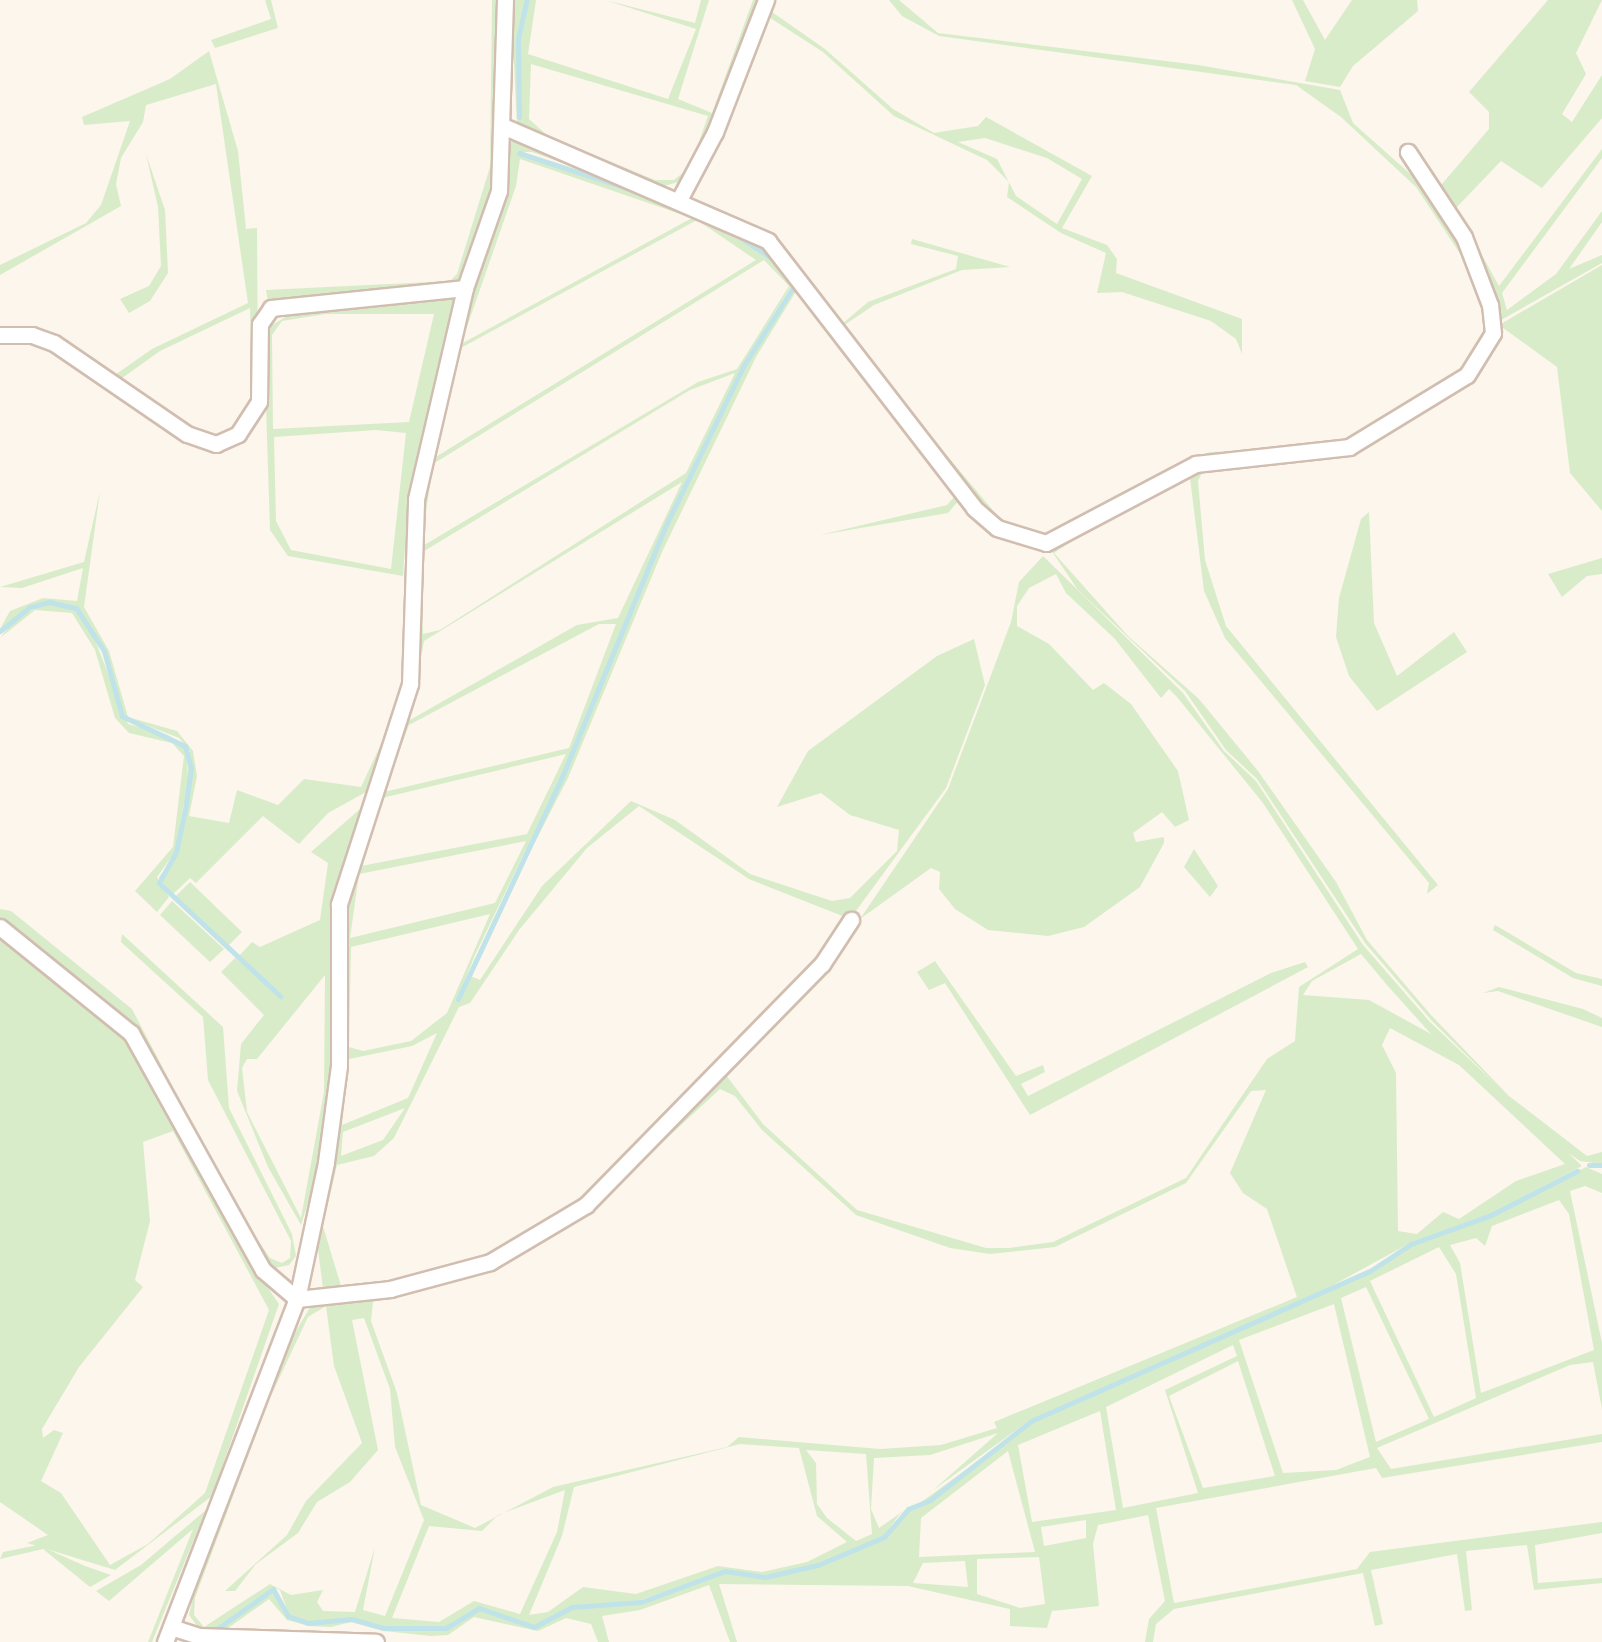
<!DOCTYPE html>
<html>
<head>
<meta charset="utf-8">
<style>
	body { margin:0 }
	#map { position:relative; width:1602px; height:1642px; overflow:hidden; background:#fdf6ec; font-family:"Varela Round",sans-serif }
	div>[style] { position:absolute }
	.green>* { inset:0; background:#d8ecc9 }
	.stream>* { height:5px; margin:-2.5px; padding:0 2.5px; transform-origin:2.5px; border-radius:2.5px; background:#bfe3e8 }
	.roads { filter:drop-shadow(2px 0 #d1beb0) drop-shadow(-2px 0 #d1beb0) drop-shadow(0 2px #d1beb0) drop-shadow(0 -2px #d1beb0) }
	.street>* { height:15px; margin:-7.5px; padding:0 7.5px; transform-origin:7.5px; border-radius:7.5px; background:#fff }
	span { translate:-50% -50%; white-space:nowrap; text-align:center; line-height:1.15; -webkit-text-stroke:10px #fffaf3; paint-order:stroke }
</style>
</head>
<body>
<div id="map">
	<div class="green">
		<i style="clip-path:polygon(265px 0,271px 0,278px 28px,215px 48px,211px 40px,271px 19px)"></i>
		<i style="clip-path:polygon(492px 0,498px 0,494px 179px,458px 280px,268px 302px,266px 290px,450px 281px,457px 274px,490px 167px)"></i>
		<i style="clip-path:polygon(evenodd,511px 0,526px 0,517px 38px,519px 118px,519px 38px,528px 0,536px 0,528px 54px,668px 99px,696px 29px,605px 0,695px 23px,701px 0,709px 0,678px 99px,712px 113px,753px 0,761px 0,716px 122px,682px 181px,664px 186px,517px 126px,511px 0,531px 64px,708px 116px,690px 167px,674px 180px,655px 180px,548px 136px,529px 119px,531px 64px)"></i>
		<i style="clip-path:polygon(evenodd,768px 0,774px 0,772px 12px,825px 49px,893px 109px,934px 133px,978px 126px,986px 117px,1092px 176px,1062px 228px,1107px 245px,1117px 259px,1116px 273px,1242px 319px,1242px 354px,1236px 339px,1211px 321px,1122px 292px,1097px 293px,1106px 253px,1061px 233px,1007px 197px,1009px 182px,987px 160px,894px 116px,823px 52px,764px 14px,768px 0,985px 138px,1047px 158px,1082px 179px,1057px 224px,1016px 196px,997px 159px,958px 142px,985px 138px)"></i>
		<i style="clip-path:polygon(889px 0,899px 0,938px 33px,1198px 65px,1340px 90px,1353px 123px,1416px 179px,1471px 259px,1490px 319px,1481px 352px,1451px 385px,1349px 444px,1276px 451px,1273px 447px,1337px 445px,1364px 433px,1446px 385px,1481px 345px,1487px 324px,1476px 278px,1416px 187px,1341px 117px,1296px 85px,939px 36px,902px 16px)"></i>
		<i style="clip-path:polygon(1292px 0,1303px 0,1325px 40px,1352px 0,1417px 0,1418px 11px,1353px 66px,1340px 87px,1305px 81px,1315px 49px)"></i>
		<i style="clip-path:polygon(1548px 0,1602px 0,1576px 53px,1586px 74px,1562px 114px,1572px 122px,1602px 75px,1602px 118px,1542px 188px,1501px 161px,1456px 208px,1499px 286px,1602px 149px,1602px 158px,1502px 293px,1507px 310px,1556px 274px,1602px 211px,1602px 222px,1569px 269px,1602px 255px,1602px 263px,1501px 320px,1436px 191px,1489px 129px,1489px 112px,1469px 92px)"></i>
		<i style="clip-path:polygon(209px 51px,238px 151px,246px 229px,257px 228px,258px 382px,252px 404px,250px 308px,160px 351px,118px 381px,112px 377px,152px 349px,248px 303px,216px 84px,146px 105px,143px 122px,121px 158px,116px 184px,121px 206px,0 275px,0 265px,86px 223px,101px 205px,130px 121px,84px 125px,82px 117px,170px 79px)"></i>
		<i style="clip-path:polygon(evenodd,518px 139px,681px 203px,764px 245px,777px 255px,794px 272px,846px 352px,928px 447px,961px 498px,948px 513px,820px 535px,947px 505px,954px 497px,937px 466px,841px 352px,798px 288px,756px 357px,662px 552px,568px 778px,487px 935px,563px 777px,666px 530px,745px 365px,796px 284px,795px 277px,778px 261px,694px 210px,532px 152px,519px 152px,693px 212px,777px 262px,793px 283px,743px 364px,663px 529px,561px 777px,475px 955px,457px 1000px,468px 975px,480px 980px,542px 886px,631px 801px,675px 820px,750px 874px,832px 901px,850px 898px,897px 851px,899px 830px,850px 815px,821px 793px,777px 807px,808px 751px,937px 656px,974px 639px,985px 685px,946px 788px,850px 919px,749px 879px,639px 806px,587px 848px,519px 930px,470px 1003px,459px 1007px,394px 1138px,374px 1156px,337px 1165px,323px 1226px,341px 1286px,323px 1289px,316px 1233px,343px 1069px,344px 907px,412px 697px,420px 507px,455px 341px,498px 212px,511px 142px,518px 139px,520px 159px,692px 218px,461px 344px,516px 186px,520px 159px,518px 139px,697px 220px,756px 260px,434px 458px,459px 349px,697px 220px,518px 139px,764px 260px,789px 286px,737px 369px,698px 382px,421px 547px,433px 464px,764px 260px,518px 139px,735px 373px,686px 473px,440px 630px,423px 634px,421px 553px,690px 390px,735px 373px,518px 139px,682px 482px,618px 618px,577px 625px,410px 720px,424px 641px,682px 482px,518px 139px,599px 624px,616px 624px,569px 748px,384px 792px,409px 725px,599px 624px,518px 139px,566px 754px,527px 834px,361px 866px,382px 798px,566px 754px,518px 139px,526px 841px,495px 903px,350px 938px,359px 874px,526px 841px,518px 139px,490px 914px,447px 1013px,411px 1041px,363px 1051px,349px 1047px,351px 947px,490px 914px,518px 139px,437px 1033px,408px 1098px,342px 1125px,349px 1059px,412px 1046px,437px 1033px,518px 139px,405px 1108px,383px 1140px,341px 1156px,343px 1132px,405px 1108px)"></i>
		<i style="clip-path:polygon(146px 154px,165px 210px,168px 273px,150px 301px,129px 313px,120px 299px,149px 286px,161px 266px,158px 207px)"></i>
		<i style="clip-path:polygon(912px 239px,1010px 267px,962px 270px,874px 305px,840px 328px,1001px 520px,1033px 535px,1052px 534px,1149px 478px,1210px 452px,1272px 450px,1193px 461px,1049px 539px,1003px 529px,976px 507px,939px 452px,836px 329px,868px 302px,956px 269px,958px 256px,911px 244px)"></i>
		<i style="clip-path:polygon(1602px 265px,1602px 511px,1570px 473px,1557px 367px,1499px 325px)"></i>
		<i style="clip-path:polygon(evenodd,454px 298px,408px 505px,403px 576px,288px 556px,270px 530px,264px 346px,269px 327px,295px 311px,454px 298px,326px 314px,434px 314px,409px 422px,273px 429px,272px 335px,282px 321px,326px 314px,454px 298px,376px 430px,406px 433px,391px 569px,291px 550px,276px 521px,274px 437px,376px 430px)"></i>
		<i style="clip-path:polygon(1498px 328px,1504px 332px,1474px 382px,1362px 450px,1234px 465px,1202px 473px,1198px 481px,1205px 560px,1226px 626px,1438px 885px,1427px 894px,1429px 883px,1225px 638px,1204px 591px,1190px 478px,1099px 523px,1054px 553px,1128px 636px,1199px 699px,1258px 771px,1336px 882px,1367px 940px,1431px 1015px,1509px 1096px,1587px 1156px,1602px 1152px,1602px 1164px,1580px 1161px,1558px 1146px,1432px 1021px,1365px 943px,1257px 779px,1226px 750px,1185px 691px,1078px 590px,1051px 550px,1052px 547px,1198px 466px,1365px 444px,1467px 381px)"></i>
		<i style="clip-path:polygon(100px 491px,84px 607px,109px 651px,128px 717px,177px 731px,193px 751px,197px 776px,189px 816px,229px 823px,237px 790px,278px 805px,304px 779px,361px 787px,388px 729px,366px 792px,328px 813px,299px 844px,263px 816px,196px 883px,190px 878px,171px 896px,159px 877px,178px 853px,190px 751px,179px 738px,123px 716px,105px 650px,76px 607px,49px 601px,30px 606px,0 629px,10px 611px,43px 598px,77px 601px,83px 568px,22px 588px,0 587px,84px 562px)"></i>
		<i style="clip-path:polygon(1369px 512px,1374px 623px,1397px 676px,1454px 632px,1467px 652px,1377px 711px,1349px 676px,1336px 637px,1339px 598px,1361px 519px)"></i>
		<i style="clip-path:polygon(evenodd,1043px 556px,1183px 693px,1224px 751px,1256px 781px,1363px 945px,1430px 1022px,1582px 1166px,1490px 1214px,1410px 1243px,1313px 1296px,1030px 1420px,900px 1514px,883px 1536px,817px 1564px,765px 1576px,725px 1570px,635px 1602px,572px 1606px,536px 1626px,479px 1607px,450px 1626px,384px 1627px,353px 1618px,308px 1622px,289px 1615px,280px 1590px,273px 1587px,209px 1633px,200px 1630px,189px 1615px,195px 1589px,281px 1357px,313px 1302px,437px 1281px,573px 1217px,723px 1071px,763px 1124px,857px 1210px,986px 1248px,1009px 1248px,1053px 1242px,1186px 1178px,1267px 1059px,1295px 1041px,1299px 987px,1358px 949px,1263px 803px,1177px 697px,1169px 689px,1161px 698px,1115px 639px,1066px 593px,1056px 574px,1029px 588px,1017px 606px,1017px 626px,1049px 644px,1093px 690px,1104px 683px,1131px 704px,1178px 771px,1189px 820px,1175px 827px,1162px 812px,1133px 833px,1136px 842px,1164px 837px,1164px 843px,1140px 887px,1084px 927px,1048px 936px,988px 930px,955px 909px,939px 889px,940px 872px,931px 868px,860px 919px,948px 789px,1011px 622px,1019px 582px,1043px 556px,1361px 954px,1387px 985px,1431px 1034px,1369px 1000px,1303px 995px,1312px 981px,1361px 954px,1043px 556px,1390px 1028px,1459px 1065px,1565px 1164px,1516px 1181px,1459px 1219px,1443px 1212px,1417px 1234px,1398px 1231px,1396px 1073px,1382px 1045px,1390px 1028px,1043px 556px,720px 1089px,735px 1096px,762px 1130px,856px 1215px,950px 1248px,990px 1254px,1055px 1247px,1186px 1183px,1251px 1091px,1266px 1090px,1230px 1173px,1243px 1193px,1267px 1209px,1297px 1297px,994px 1422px,997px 1428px,941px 1445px,880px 1449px,739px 1437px,727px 1447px,553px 1487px,475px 1528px,421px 1505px,397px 1393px,371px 1321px,373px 1302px,511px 1261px,599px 1201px,720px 1089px,1043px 556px,326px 1306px,334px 1366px,362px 1443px,306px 1501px,287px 1535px,225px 1591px,235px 1591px,256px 1564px,298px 1533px,317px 1502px,350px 1482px,378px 1450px,352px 1320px,364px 1318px,390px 1389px,395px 1447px,424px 1520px,385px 1616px,363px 1610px,375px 1547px,355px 1612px,323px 1611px,317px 1602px,323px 1590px,291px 1595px,270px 1584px,204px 1627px,194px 1615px,195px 1598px,269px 1400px,308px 1317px,326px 1306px,1043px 556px,998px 1433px,932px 1491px,879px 1528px,871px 1509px,874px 1458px,930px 1455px,998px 1433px,1043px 556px,740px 1444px,799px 1448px,817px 1516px,847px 1542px,807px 1562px,762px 1572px,718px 1566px,636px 1594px,583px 1587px,548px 1612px,529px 1615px,562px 1536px,574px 1487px,740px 1444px,1043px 556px,806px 1450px,866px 1454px,872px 1534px,856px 1541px,827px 1518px,817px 1504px,816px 1463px,806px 1450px,1043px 556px,565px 1490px,557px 1532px,520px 1614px,474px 1601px,439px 1622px,392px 1618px,429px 1526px,482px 1531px,498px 1515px,565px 1490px)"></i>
		<i style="clip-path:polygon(1602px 558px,1602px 574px,1587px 576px,1562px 597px,1548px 574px)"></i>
		<i style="clip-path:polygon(49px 603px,75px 609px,89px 625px,128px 724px,168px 735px,188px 752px,187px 787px,175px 852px,157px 877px,169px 897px,157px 912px,135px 891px,173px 847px,184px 756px,172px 743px,129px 733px,115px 718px,95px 650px,72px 613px,35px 610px,0 638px,18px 616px)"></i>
		<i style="clip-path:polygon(evenodd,360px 809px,331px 907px,330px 1084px,318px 1171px,301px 1225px,268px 1167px,237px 1091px,241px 1044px,264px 1015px,221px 972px,235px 958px,283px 996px,239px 956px,252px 942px,260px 947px,320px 920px,328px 863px,311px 852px,360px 809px,325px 975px,324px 1092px,301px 1218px,247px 1112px,242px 1068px,247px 1059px,257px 1059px,325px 975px)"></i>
		<i style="clip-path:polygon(1194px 849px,1218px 886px,1210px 897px,1184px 867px)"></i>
		<i style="clip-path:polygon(190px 882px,242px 932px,229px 945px,175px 897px)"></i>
		<i style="clip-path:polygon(172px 901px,224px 949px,210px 962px,160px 915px)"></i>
		<i style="clip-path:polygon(0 909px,11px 911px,132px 1009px,238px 1211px,270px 1258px,282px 1263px,290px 1258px,291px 1241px,208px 1080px,203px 1017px,121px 942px,122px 934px,223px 1027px,229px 1108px,292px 1234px,296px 1256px,289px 1265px,275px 1268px,264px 1260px,158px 1066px,0 922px)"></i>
		<i style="clip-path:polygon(1495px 925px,1576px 973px,1602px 979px,1602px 986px,1573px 978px,1493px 930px)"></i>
		<i style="clip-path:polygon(evenodd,0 934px,131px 1041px,232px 1235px,279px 1304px,212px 1496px,115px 1570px,27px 1543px,48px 1535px,0 1502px,0 934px,173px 1131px,269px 1310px,205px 1493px,148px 1544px,110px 1565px,61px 1493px,41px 1481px,63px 1433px,54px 1430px,43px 1438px,42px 1429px,79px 1367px,143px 1287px,135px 1280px,150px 1221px,143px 1142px,173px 1131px)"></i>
		<i style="clip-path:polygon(935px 961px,1016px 1076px,1043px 1065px,1045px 1072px,1021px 1084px,1028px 1096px,1271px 973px,1305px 962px,1308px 967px,1030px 1115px,945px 983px,929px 990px,917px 972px)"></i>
		<i style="clip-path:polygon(1499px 987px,1583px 1009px,1602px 1018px,1602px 1027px,1498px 991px,1483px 993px)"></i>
		<i style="clip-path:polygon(evenodd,1586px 1167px,1602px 1174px,1602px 1193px,1585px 1186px,1570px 1191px,1602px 1343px,1602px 1409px,1593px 1362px,1570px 1365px,1377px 1448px,1391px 1469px,1602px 1434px,1602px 1442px,1382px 1478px,1376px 1468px,1156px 1508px,1174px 1603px,1357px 1569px,1370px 1552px,1602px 1522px,1602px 1533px,1535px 1545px,1538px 1583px,1602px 1578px,1602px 1583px,1534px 1590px,1527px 1545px,1466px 1551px,1472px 1610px,1465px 1611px,1457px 1554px,1371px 1570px,1383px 1624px,1375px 1626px,1363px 1573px,1174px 1609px,1156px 1624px,1153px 1642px,1145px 1642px,1149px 1619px,1165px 1601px,1148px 1515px,1098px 1525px,1093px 1544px,1099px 1606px,1052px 1611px,1047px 1628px,1010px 1626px,1010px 1609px,908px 1586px,719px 1584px,737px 1642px,730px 1642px,709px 1585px,640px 1610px,602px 1616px,609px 1642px,598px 1642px,591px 1624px,566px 1618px,538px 1631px,474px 1617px,448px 1635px,431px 1636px,384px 1631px,351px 1622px,331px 1627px,309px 1626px,287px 1620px,269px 1599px,221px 1633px,215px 1632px,273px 1590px,287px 1617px,308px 1624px,352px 1620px,384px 1629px,450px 1629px,479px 1610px,536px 1628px,573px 1608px,642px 1603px,726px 1572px,765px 1578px,818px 1566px,884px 1538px,902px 1516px,1032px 1422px,1371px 1272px,1408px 1246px,1491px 1216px,1586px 1167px,1559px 1200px,1569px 1214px,1594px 1350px,1481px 1393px,1460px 1263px,1450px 1245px,1476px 1238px,1485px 1246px,1492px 1226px,1559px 1200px,1586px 1167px,1439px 1247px,1456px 1274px,1476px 1398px,1434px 1417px,1370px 1281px,1439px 1247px,1586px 1167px,1366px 1287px,1429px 1419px,1376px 1442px,1341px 1298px,1366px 1287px,1586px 1167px,1334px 1304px,1370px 1457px,1336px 1470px,1283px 1473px,1239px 1340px,1334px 1304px,1586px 1167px,1233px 1345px,1237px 1356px,1165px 1390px,1198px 1493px,1123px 1508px,1106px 1407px,1233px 1345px,1586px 1167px,1238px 1361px,1275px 1476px,1203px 1488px,1169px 1396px,1238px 1361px,1586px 1167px,1100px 1411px,1116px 1510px,1032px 1522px,1018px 1445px,1100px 1411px,1586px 1167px,1008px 1451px,1035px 1552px,919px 1557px,921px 1518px,1008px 1451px,1586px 1167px,1086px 1520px,1086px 1538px,1044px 1546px,1041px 1527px,1086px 1520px,1586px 1167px,1039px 1557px,1045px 1604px,1020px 1608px,977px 1594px,977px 1559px,1039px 1557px,1586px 1167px,965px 1561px,968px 1587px,913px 1583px,923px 1563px,965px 1561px)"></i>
		<i style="clip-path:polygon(206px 1510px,152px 1642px,148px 1642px,193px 1529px,109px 1601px,96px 1591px,141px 1565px)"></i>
		<i style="clip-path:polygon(38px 1545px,85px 1566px,111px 1575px,90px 1587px,43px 1549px,0 1559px,3px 1552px)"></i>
	</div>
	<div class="stream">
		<i style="left:519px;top:117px;width:79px;rotate:-90.7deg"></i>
		<i style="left:518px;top:38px;width:39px;rotate:-77deg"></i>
		<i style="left:519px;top:153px;width:120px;rotate:18deg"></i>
		<i style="left:735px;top:234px;width:49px;rotate:33.4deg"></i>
		<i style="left:0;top:631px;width:38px;rotate:-39deg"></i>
		<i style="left:30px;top:607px;width:20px;rotate:-15deg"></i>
		<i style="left:49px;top:602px;width:28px;rotate:13deg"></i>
		<i style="left:76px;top:608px;width:51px;rotate:56.9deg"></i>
		<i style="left:104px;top:651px;width:67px;rotate:74.5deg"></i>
		<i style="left:122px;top:716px;width:70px;rotate:25.5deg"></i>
		<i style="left:185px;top:746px;width:23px;rotate:75deg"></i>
		<i style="left:191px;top:768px;width:37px;rotate:98deg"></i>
		<i style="left:186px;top:805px;width:48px;rotate:102deg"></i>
		<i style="left:176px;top:852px;width:35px;rotate:119deg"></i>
		<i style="left:159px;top:883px;width:166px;rotate:43deg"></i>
		<i style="left:458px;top:999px;width:245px;rotate:-64.9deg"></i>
		<i style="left:562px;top:777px;width:268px;rotate:-67.6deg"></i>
		<i style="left:664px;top:529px;width:182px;rotate:-64deg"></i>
		<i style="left:744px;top:365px;width:96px;rotate:-57.8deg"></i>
		<i style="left:1589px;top:1165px;width:13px"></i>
		<i style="left:214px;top:1631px;width:72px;rotate:-35.4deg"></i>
		<i style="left:273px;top:1589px;width:31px;rotate:61deg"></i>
		<i style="left:288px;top:1616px;width:21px;rotate:19deg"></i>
		<i style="left:308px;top:1623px;width:44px;rotate:-5.2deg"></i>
		<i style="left:352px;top:1619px;width:33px;rotate:16deg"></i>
		<i style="left:384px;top:1628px;width:62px"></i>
		<i style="left:446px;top:1628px;width:39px;rotate:-31deg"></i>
		<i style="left:479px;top:1608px;width:58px;rotate:19.1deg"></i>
		<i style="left:534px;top:1627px;width:43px;rotate:-27.8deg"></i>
		<i style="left:572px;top:1607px;width:69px;rotate:-4.1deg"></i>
		<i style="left:641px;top:1602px;width:90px;rotate:-20.3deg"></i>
		<i style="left:725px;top:1571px;width:40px;rotate:8.5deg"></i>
		<i style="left:765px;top:1577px;width:54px;rotate:-12.8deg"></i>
		<i style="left:818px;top:1565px;width:72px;rotate:-23deg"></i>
		<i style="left:884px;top:1537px;width:37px;rotate:-49deg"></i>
		<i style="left:908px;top:1509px;width:24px;rotate:-22deg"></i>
		<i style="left:930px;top:1500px;width:128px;rotate:-38deg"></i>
		<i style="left:1031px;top:1421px;width:371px;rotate:-23.9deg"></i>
		<i style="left:1370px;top:1271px;width:49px;rotate:-33.4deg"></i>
		<i style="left:1411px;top:1244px;width:85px;rotate:-19.9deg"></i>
		<i style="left:1491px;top:1215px;width:97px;rotate:-27.1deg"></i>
	</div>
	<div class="roads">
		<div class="street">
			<i style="left:505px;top:127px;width:287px;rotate:23.4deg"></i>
			<i style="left:768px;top:241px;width:337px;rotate:52.3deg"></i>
			<i style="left:974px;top:508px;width:30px;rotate:41deg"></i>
			<i style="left:997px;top:528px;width:51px;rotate:17deg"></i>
			<i style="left:1046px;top:543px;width:170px;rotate:-27.8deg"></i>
			<i style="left:1196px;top:464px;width:154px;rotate:-6.3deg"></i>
			<i style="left:1349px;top:447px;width:138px;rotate:-31.4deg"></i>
			<i style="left:1467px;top:375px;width:49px;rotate:-58.2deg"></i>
			<i style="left:1493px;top:333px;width:28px;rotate:-96deg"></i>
			<i style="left:1490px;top:305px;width:73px;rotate:-110.9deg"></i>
			<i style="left:1464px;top:237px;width:102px;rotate:-123.4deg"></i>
			<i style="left:680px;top:198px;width:75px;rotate:-62.1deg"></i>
			<i style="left:715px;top:132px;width:142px;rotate:-68.9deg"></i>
			<i style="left:0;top:335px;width:32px"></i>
			<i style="left:32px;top:335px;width:23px;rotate:20deg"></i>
			<i style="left:54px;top:343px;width:161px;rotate:34.4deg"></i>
			<i style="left:187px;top:434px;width:31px;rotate:19deg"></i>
			<i style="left:216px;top:444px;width:24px;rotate:-24deg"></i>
			<i style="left:238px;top:434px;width:38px;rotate:-57deg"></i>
			<i style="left:259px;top:402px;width:78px;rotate:-89.3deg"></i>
			<i style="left:260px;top:324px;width:19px;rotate:-55deg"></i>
			<i style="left:271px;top:308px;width:195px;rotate:-5.9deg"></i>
			<i style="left:0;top:927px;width:169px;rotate:39deg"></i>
			<i style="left:131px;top:1033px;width:271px;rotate:60.9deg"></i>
			<i style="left:263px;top:1270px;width:45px;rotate:40.5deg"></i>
			<i style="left:297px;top:1299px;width:94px;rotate:-6.1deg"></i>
			<i style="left:390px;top:1289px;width:104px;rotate:-15.1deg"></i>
			<i style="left:490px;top:1262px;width:112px;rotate:-30.7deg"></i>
			<i style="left:586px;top:1205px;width:337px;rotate:-45.6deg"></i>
			<i style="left:822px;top:964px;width:53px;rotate:-56.6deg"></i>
			<i style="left:171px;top:1627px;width:29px;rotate:18deg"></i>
			<i style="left:199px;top:1636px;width:177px;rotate:1.9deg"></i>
			<i style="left:165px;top:1642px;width:368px;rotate:-69deg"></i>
			<i style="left:297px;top:1299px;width:140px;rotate:-78deg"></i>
			<i style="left:326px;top:1162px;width:97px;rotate:-82.3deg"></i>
			<i style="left:339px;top:1066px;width:162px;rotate:-90deg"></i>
			<i style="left:339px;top:904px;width:231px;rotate:-72.1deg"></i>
			<i style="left:410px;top:684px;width:185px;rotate:-88.1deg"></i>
			<i style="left:416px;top:499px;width:217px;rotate:-76.9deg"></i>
			<i style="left:465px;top:288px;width:103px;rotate:-70.7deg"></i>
			<i style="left:499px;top:191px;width:191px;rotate:-88.2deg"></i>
		</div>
	</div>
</div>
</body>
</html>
